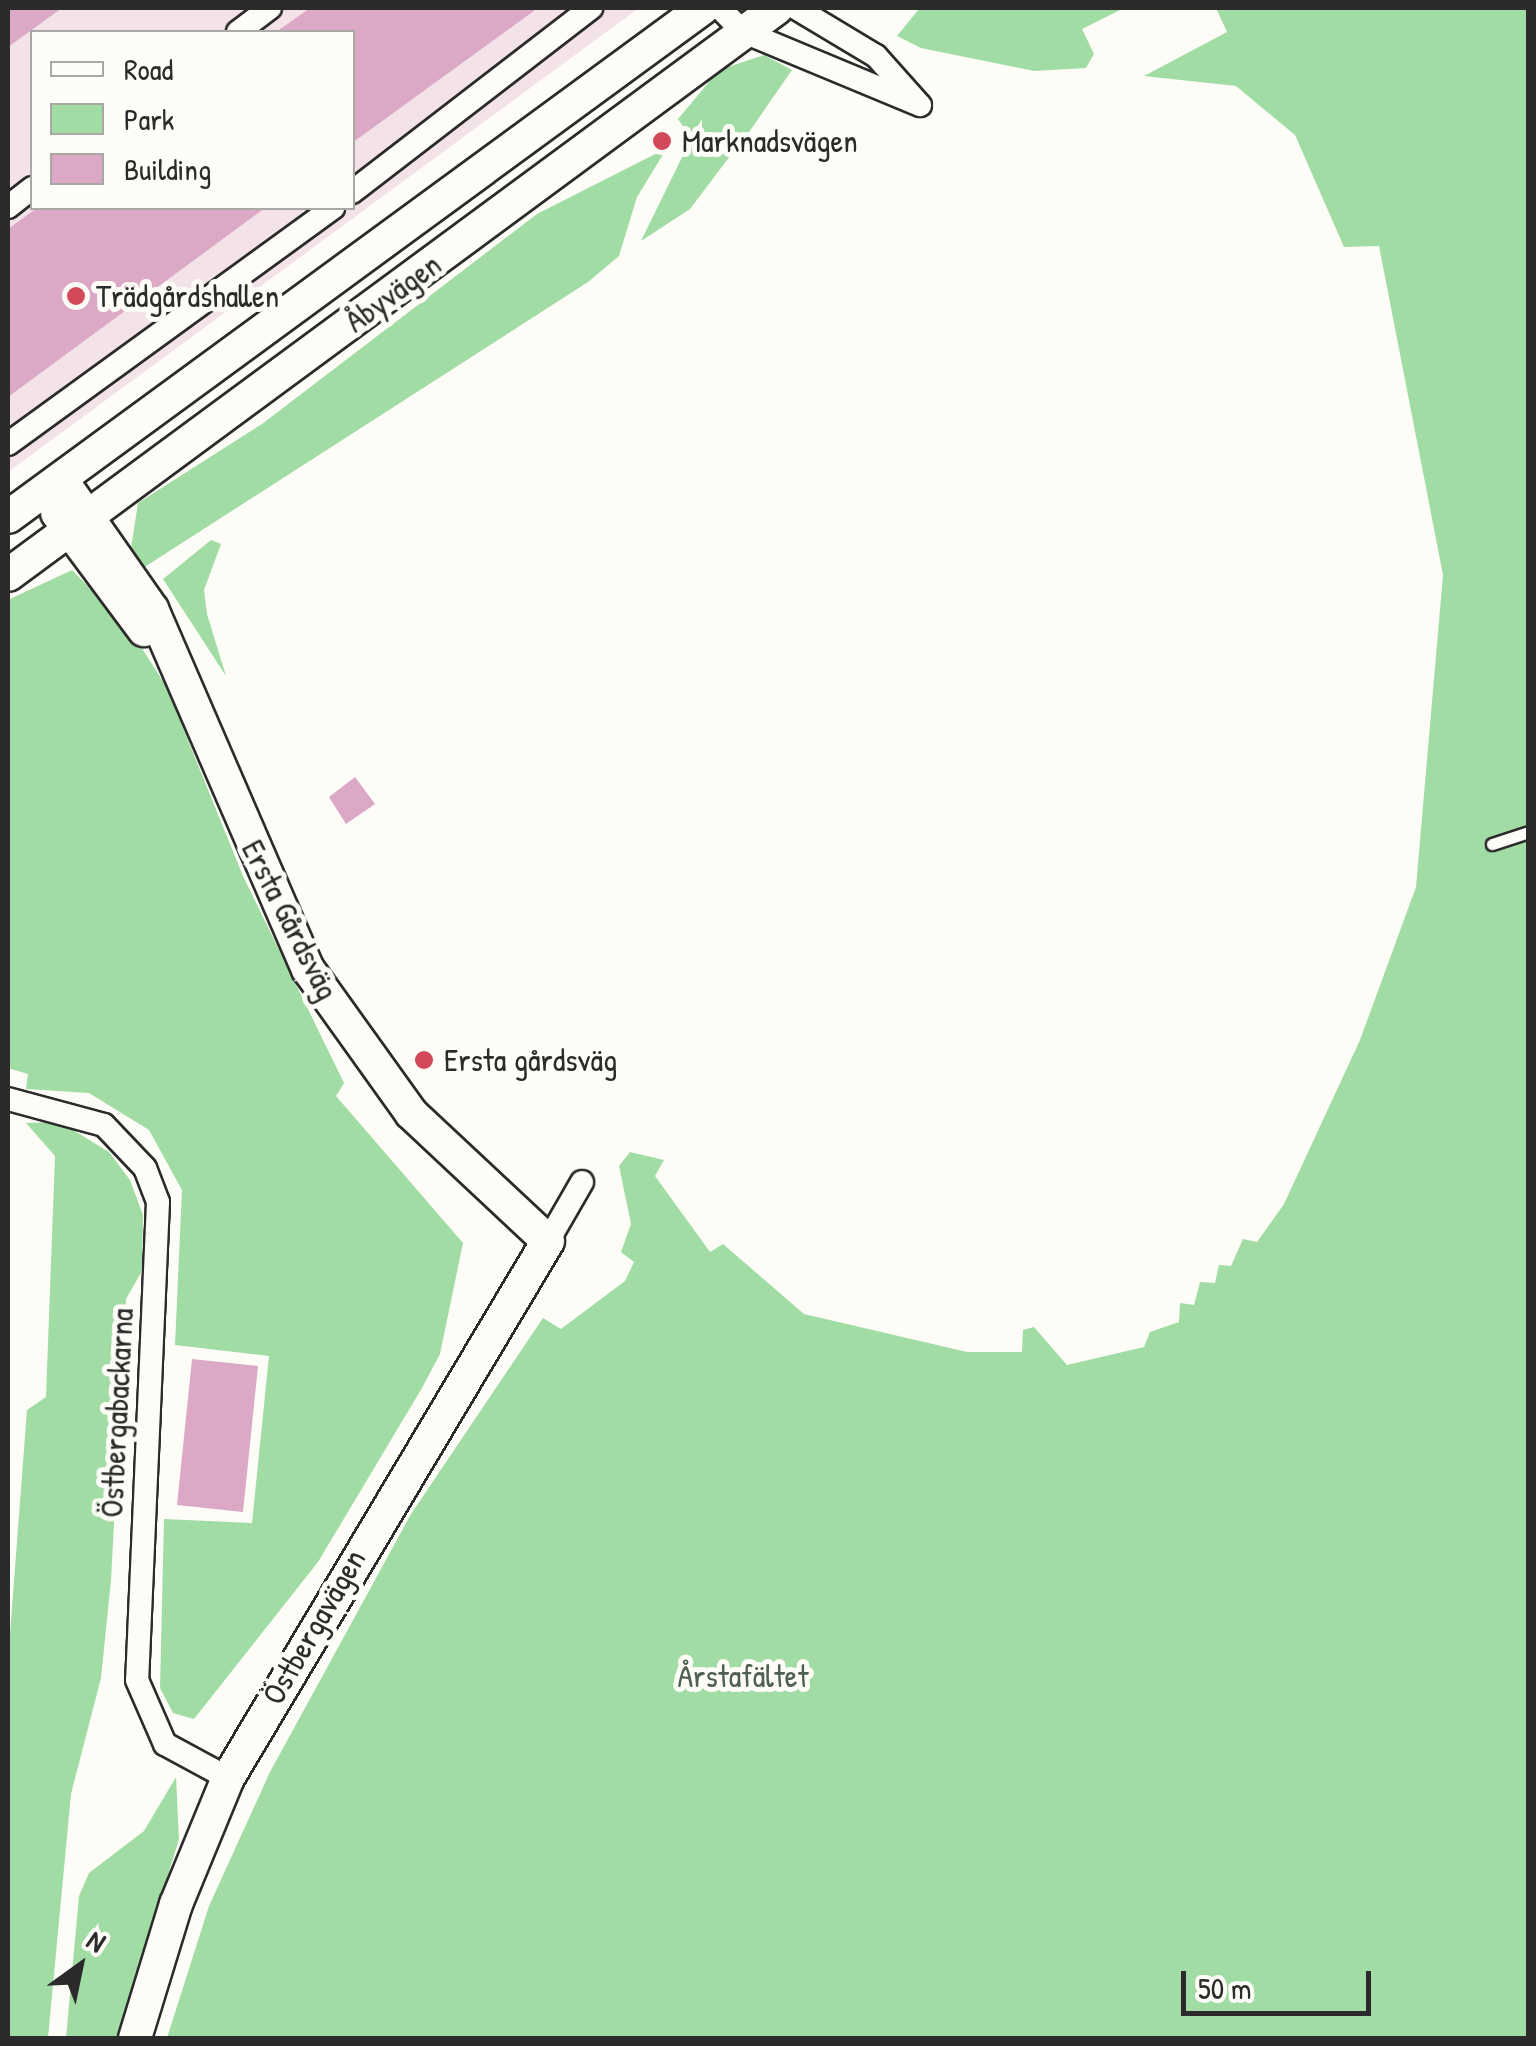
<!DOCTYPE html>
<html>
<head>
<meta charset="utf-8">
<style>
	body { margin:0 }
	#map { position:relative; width:1536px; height:2046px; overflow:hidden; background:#fdfcf7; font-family:"Patrick Hand",sans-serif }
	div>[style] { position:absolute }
	.built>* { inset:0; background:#f3e3e8 }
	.green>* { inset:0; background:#a0dca3 }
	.building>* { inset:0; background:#dba8c5 }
	.roads { filter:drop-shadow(2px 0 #2b2b2b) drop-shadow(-2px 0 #2b2b2b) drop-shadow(0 2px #2b2b2b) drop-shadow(0 -2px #2b2b2b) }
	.lane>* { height:11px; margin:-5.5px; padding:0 5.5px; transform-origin:5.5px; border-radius:5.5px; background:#fdfcf7 }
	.street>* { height:22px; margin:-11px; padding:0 11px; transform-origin:11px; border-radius:11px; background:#fdfcf7 }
	.secondary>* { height:32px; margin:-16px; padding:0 16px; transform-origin:16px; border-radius:16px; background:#fdfcf7 }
	.dots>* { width:28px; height:28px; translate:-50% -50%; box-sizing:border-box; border:5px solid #fdfcf7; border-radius:50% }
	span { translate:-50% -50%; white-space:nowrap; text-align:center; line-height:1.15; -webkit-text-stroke:10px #fdfcf7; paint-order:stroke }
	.poi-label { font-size:32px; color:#2b2b2b }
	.left { translate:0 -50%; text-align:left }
	.street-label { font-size:32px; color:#2b2b2b }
	.park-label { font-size:32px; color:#4e604f }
	.frame { position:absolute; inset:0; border:10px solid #2b2b2b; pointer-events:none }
	.legend { position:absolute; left:30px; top:30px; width:325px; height:180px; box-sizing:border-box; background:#fdfcf7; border:2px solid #a9a8a5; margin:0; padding:12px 18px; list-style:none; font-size:30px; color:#2b2b2b }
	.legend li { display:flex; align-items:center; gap:20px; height:50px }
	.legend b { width:50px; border:2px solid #a9a8a5 }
	.north { position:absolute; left:30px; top:1916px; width:100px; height:100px; -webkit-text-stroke:8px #fdfcf7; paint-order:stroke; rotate:33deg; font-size:28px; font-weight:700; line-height:40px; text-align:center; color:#2b2b2b }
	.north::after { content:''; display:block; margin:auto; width:35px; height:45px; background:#2b2b2b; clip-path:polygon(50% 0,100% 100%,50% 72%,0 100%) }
	.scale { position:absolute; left:1181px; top:1971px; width:190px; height:45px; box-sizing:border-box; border:5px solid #2b2b2b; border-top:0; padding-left:12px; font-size:30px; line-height:35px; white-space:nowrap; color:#2b2b2b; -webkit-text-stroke:8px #fdfcf7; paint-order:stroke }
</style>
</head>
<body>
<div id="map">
	<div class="built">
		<i style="clip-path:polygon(evenodd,8px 8px,639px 8px,8px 472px,8px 8px,32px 32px,352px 32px,352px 208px,32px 208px,32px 32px)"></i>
	</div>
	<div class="green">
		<i style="clip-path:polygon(890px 8px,1124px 8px,1082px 29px,1094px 54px,1086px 68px,1034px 71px,921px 48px,897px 36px,919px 9px)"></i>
		<i style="clip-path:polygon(1216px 8px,1528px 8px,1528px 2038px,167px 2038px,209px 1906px,270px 1772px,411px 1514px,543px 1318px,561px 1329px,625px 1281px,634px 1262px,621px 1252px,631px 1224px,619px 1166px,630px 1152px,664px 1160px,655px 1176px,710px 1252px,723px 1244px,804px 1314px,967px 1352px,1022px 1352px,1023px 1330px,1034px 1327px,1067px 1365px,1144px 1347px,1150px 1332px,1179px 1322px,1180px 1303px,1194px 1305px,1200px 1282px,1215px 1283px,1219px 1265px,1231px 1266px,1243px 1239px,1257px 1242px,1284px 1204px,1360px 1040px,1416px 887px,1443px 575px,1379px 246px,1344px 247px,1295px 135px,1236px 86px,1144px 76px,1227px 32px)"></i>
		<i style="clip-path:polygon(764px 55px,792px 70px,747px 135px,689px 135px,678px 119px,719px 70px)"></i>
		<i style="clip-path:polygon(688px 145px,733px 152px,690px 209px,641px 241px)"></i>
		<i style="clip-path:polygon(667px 148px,637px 197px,619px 256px,588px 282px,143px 568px,131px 548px,138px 503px,262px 424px,537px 214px)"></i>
		<i style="clip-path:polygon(211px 540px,221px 544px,204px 590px,207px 614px,226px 676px,163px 579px)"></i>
		<i style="clip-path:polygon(72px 570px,131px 631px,166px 686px,243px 876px,344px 1083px,336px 1096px,463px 1243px,440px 1354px,422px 1388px,318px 1562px,194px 1719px,173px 1713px,160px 1688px,164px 1519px,252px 1523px,269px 1356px,175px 1345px,182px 1190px,149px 1130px,89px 1093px,26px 1089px,28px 1074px,8px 1068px,8px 600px)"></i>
		<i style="clip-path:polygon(60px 1122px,109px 1152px,130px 1180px,143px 1215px,142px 1271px,126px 1299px,111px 1580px,101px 1678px,71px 1794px,48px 2038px,8px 2038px,8px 1660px,27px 1410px,46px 1397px,55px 1156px,26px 1123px)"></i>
		<i style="clip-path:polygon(176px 1777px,179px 1839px,118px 2038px,66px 2038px,79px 1896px,89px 1873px,144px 1831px)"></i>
	</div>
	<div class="building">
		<i style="clip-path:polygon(8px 8px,62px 8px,8px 47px)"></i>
		<i style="clip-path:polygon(310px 8px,538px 8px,352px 143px,352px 32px,276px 32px)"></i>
		<i style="clip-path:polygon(37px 208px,265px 208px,8px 397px,8px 229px)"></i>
		<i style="clip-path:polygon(355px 777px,375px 804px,346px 824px,329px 797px)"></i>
		<i style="clip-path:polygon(192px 1359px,258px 1366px,243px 1512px,177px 1505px)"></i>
	</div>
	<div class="roads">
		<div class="lane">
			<i style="left:1492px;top:844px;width:38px;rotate:-18deg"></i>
		</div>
		<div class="street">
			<i style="left:720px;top:8px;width:32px;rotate:46deg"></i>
			<i style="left:742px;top:31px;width:193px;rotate:22.6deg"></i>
			<i style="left:796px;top:8px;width:93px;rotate:31deg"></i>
			<i style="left:876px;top:56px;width:62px;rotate:48.3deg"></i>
			<i style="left:238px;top:32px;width:40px;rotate:-37deg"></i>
			<i style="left:352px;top:192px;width:302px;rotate:-37.6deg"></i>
			<i style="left:8px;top:207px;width:31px;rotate:-38deg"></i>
			<i style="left:8px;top:444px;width:402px;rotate:-36deg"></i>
			<i style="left:8px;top:1099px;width:99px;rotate:15.2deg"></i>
			<i style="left:104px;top:1125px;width:59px;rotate:46.4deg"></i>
			<i style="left:145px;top:1168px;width:36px;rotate:69deg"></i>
			<i style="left:158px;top:1202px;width:478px;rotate:92.5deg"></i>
			<i style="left:137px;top:1680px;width:70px;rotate:66.4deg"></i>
			<i style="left:165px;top:1744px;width:72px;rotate:28.4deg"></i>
			<i style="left:548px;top:1241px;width:68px;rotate:-60deg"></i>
		</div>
		<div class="secondary">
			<i style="left:61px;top:479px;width:159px;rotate:55deg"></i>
			<i style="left:152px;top:609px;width:392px;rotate:66.6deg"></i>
			<i style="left:308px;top:969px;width:177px;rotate:54.4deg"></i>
			<i style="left:411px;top:1113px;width:187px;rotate:43.1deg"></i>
			<i style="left:548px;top:1241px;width:625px;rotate:120.79deg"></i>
			<i style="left:228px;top:1778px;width:136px;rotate:112.4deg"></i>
			<i style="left:176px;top:1904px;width:140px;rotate:107deg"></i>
			<i style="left:57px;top:513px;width:146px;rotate:53.4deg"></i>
			<i style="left:8px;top:517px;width:861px;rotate:-36.22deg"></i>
			<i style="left:8px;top:575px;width:955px;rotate:-36.4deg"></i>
		</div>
	</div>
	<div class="dots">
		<i style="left:662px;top:141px;background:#d1495b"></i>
		<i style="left:76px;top:296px;background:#d1495b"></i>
		<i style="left:424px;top:1060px;background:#d1495b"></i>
	</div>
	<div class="poi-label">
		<span class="left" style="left:682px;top:141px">Marknadsvägen</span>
		<span class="left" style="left:96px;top:296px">Trädgårdshallen</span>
		<span class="left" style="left:444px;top:1060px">Ersta gårdsväg</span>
	</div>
	<div class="street-label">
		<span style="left:393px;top:293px;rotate:-36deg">Åbyvägen</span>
		<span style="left:290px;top:920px;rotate:63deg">Ersta Gårdsväg</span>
		<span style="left:117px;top:1413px;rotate:-87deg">Östbergabackarna</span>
		<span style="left:314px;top:1627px;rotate:-60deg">Östbergavägen</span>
	</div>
	<div class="park-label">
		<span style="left:743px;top:1676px">Årstafältet</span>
	</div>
	<div class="frame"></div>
	<ul class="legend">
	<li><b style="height:12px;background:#fdfcf7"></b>Road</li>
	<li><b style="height:28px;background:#a0dca3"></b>Park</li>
	<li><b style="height:28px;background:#dba8c5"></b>Building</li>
	</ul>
	<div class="north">N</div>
	<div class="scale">50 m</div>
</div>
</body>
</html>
